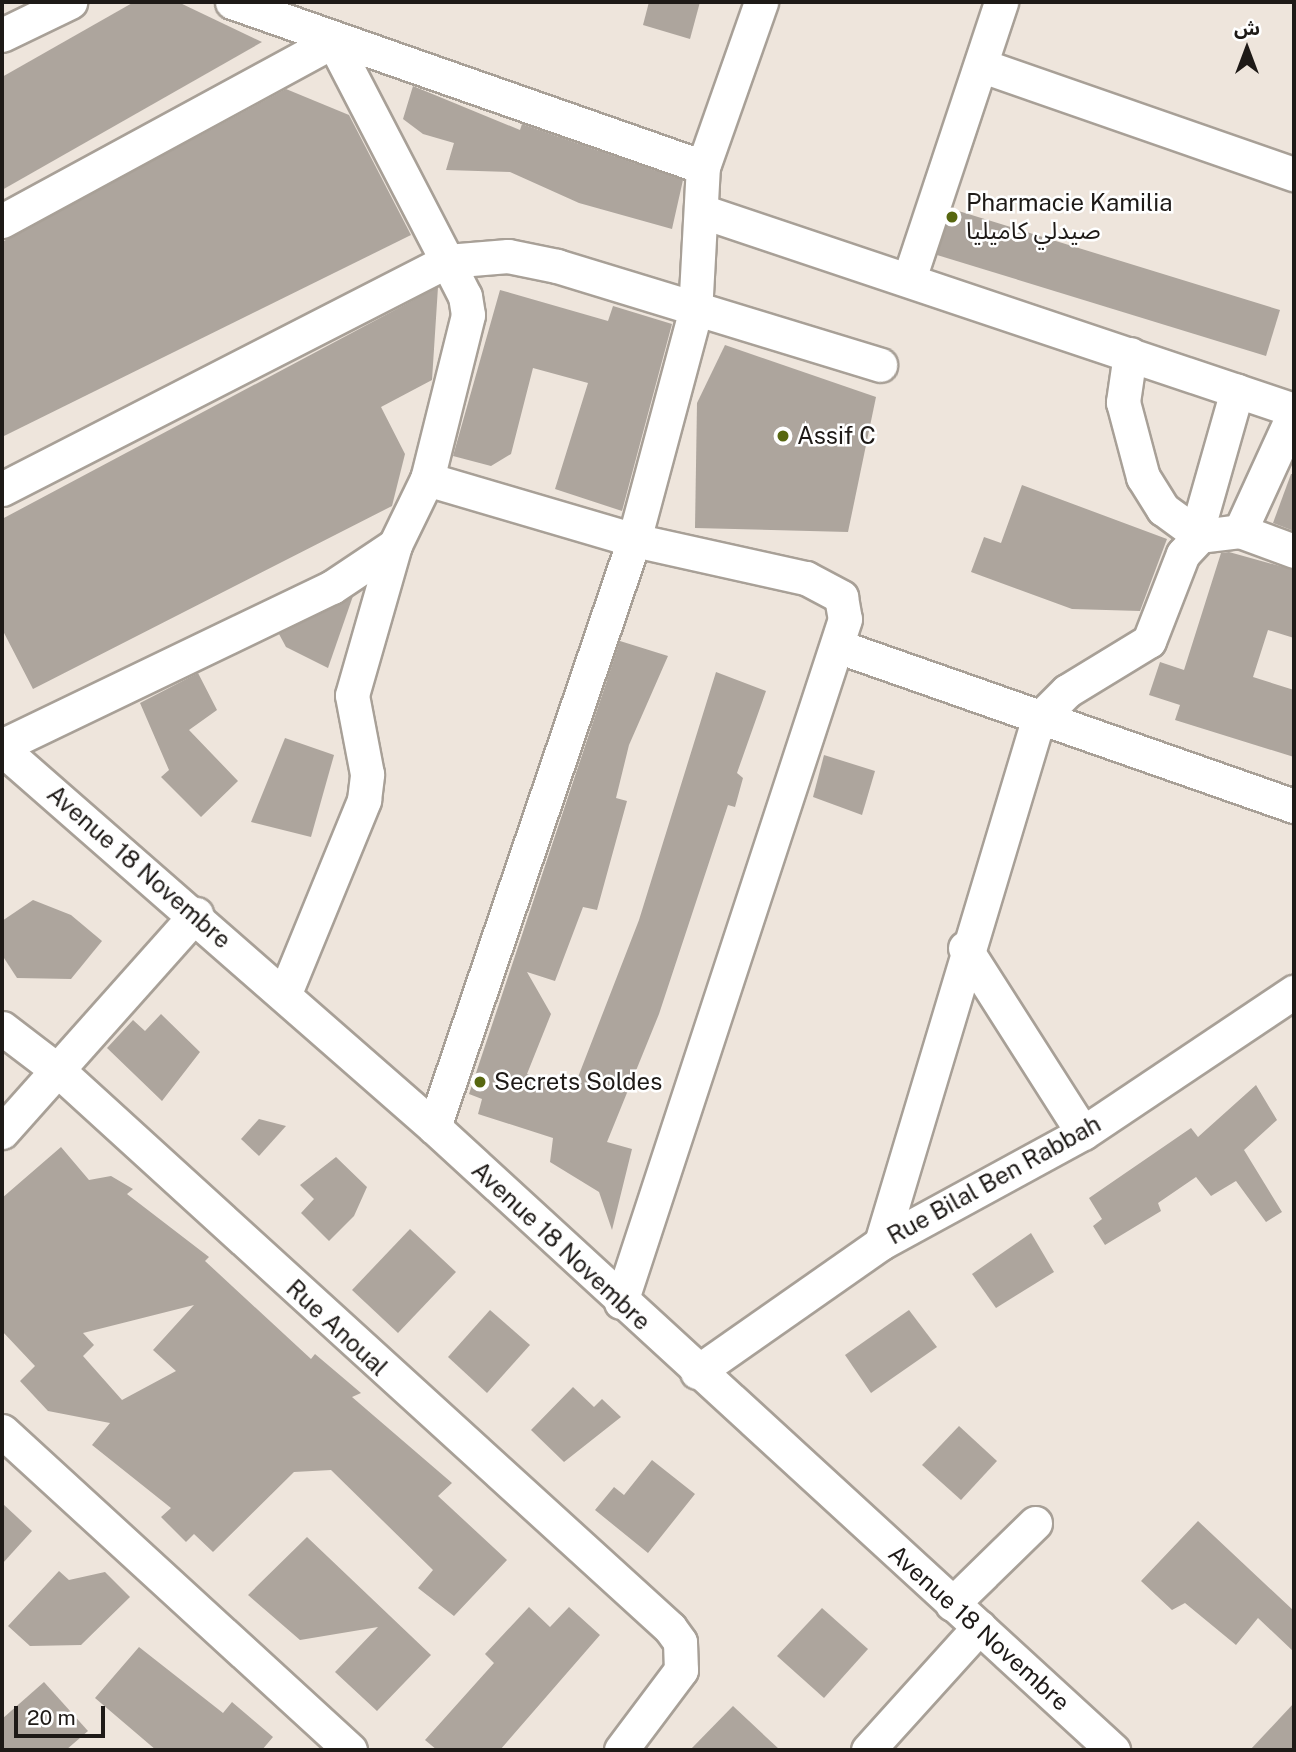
<!DOCTYPE html>
<html>
<head>
<meta charset="utf-8">
<style>
	body { margin:0 }
	#map { position:relative; width:1296px; height:1752px; overflow:hidden; background:#eee5dc; font-family:"Public Sans","Noto Sans Arabic",sans-serif }
	div>[style] { position:absolute }
	.building>* { inset:0; background:#ada59d }
	.roads { filter:drop-shadow(2px 0 #a8a097) drop-shadow(-2px 0 #a8a097) drop-shadow(0 2px #a8a097) drop-shadow(0 -2px #a8a097) }
	.minor>* { height:33px; margin:-16.5px; padding:0 16.5px; transform-origin:16.5px; border-radius:16.5px; background:#fff }
	.dots>* { width:19px; height:19px; translate:-50% -50%; box-sizing:border-box; border:4px solid #fff; border-radius:50% }
	span { translate:-50% -50%; white-space:nowrap; text-align:center; line-height:1.15; -webkit-text-stroke:5px #fff; paint-order:stroke }
	.poi-label { font-size:24px; color:#1e1a17 }
	.left { translate:0 -50%; text-align:left }
	.street-label { font-size:24px; color:#1e1a17 }
	.frame { position:absolute; inset:0; border:4px solid #1e1a17; pointer-events:none }
	.north { position:absolute; left:1212px; top:14px; width:70px; height:70px; -webkit-text-stroke:5px #fff; paint-order:stroke; rotate:0deg; font-size:19px; font-weight:700; line-height:28px; text-align:center; color:#1e1a17 }
	.north::after { content:''; display:block; margin:auto; width:24px; height:32px; background:#1e1a17; clip-path:polygon(50% 0,100% 100%,50% 72%,0 100%) }
	.scale { position:absolute; left:14px; top:1706px; width:91px; height:32px; box-sizing:border-box; border:4px solid #1e1a17; border-top:0; padding-left:9px; font-size:21px; line-height:24px; white-space:nowrap; color:#1e1a17; -webkit-text-stroke:5px #fff; paint-order:stroke }
</style>
</head>
<body>
<div id="map">
	<div class="building">
		<i style="clip-path:polygon(134px 2px,178px 2px,262px 42px,2px 190px,2px 77px)"></i>
		<i style="clip-path:polygon(649px 2px,700px 2px,690px 39px,643px 25px)"></i>
		<i style="clip-path:polygon(413px 86px,520px 130px,522px 124px,683px 180px,672px 229px,579px 203px,510px 172px,446px 170px,454px 143px,423px 134px,403px 119px)"></i>
		<i style="clip-path:polygon(286px 89px,349px 115px,411px 235px,2px 437px,2px 242px)"></i>
		<i style="clip-path:polygon(952px 209px,1280px 310px,1266px 356px,937px 255px)"></i>
		<i style="clip-path:polygon(438px 287px,432px 380px,381px 407px,405px 454px,392px 506px,33px 689px,2px 629px,2px 519px)"></i>
		<i style="clip-path:polygon(500px 290px,608px 321px,613px 306px,672px 324px,622px 511px,555px 489px,588px 383px,533px 368px,511px 454px,491px 466px,453px 456px)"></i>
		<i style="clip-path:polygon(725px 345px,876px 397px,848px 532px,695px 528px,697px 403px)"></i>
		<i style="clip-path:polygon(1291px 474px,1294px 474px,1294px 531px,1273px 523px)"></i>
		<i style="clip-path:polygon(1022px 485px,1167px 539px,1140px 611px,1072px 609px,971px 572px,984px 537px,1001px 543px)"></i>
		<i style="clip-path:polygon(1229px 552px,1294px 570px,1294px 638px,1268px 630px,1253px 677px,1294px 690px,1294px 757px,1175px 720px,1180px 705px,1149px 695px,1160px 662px,1184px 670px,1221px 553px)"></i>
		<i style="clip-path:polygon(353px 596px,328px 668px,286px 647px,279px 634px)"></i>
		<i style="clip-path:polygon(620px 641px,668px 656px,629px 745px,616px 798px,627px 801px,597px 910px,583px 907px,555px 981px,527px 972px,551px 1014px,527px 1074px,573px 1090px,639px 920px,716px 672px,766px 691px,737px 773px,743px 778px,735px 807px,728px 805px,659px 1014px,607px 1142px,632px 1149px,612px 1230px,599px 1192px,550px 1162px,553px 1138px,478px 1114px,482px 1099px,469px 1094px)"></i>
		<i style="clip-path:polygon(198px 673px,217px 710px,189px 730px,238px 781px,201px 817px,161px 777px,169px 770px,140px 703px)"></i>
		<i style="clip-path:polygon(285px 738px,334px 755px,311px 837px,251px 822px)"></i>
		<i style="clip-path:polygon(824px 755px,875px 771px,862px 815px,813px 797px)"></i>
		<i style="clip-path:polygon(33px 900px,71px 915px,102px 941px,71px 979px,17px 978px,2px 955px,2px 921px)"></i>
		<i style="clip-path:polygon(161px 1014px,200px 1052px,162px 1101px,107px 1048px,133px 1020px,145px 1031px)"></i>
		<i style="clip-path:polygon(1256px 1085px,1277px 1120px,1244px 1150px,1282px 1212px,1266px 1222px,1236px 1181px,1211px 1196px,1196px 1177px,1158px 1203px,1161px 1211px,1105px 1245px,1093px 1226px,1102px 1219px,1089px 1198px,1191px 1128px,1198px 1137px)"></i>
		<i style="clip-path:polygon(259px 1119px,286px 1126px,259px 1156px,241px 1139px)"></i>
		<i style="clip-path:polygon(evenodd,61px 1147px,89px 1180px,111px 1176px,133px 1189px,127px 1194px,209px 1257px,205px 1261px,311px 1359px,315px 1354px,361px 1393px,352px 1397px,452px 1483px,438px 1496px,507px 1560px,454px 1616px,418px 1588px,433px 1570px,331px 1470px,294px 1472px,213px 1552px,194px 1534px,186px 1542px,161px 1517px,171px 1508px,92px 1445px,110px 1423px,48px 1411px,20px 1381px,35px 1366px,2px 1331px,2px 1198px,61px 1147px,194px 1305px,153px 1350px,176px 1371px,122px 1400px,83px 1356px,94px 1345px,83px 1333px,194px 1305px)"></i>
		<i style="clip-path:polygon(336px 1157px,367px 1187px,354px 1216px,329px 1241px,301px 1213px,314px 1199px,300px 1185px)"></i>
		<i style="clip-path:polygon(410px 1229px,456px 1272px,398px 1333px,352px 1290px)"></i>
		<i style="clip-path:polygon(1031px 1233px,1054px 1272px,996px 1308px,972px 1274px)"></i>
		<i style="clip-path:polygon(490px 1310px,530px 1345px,487px 1393px,448px 1357px)"></i>
		<i style="clip-path:polygon(909px 1310px,937px 1347px,871px 1393px,845px 1355px)"></i>
		<i style="clip-path:polygon(573px 1387px,594px 1407px,602px 1399px,621px 1417px,564px 1462px,531px 1430px)"></i>
		<i style="clip-path:polygon(959px 1426px,997px 1461px,961px 1500px,922px 1465px)"></i>
		<i style="clip-path:polygon(652px 1460px,695px 1494px,648px 1553px,595px 1510px,614px 1487px,624px 1495px)"></i>
		<i style="clip-path:polygon(2px 1503px,32px 1531px,2px 1564px)"></i>
		<i style="clip-path:polygon(1198px 1521px,1294px 1611px,1294px 1652px,1258px 1618px,1236px 1645px,1185px 1603px,1172px 1610px,1141px 1581px)"></i>
		<i style="clip-path:polygon(307px 1537px,431px 1655px,377px 1711px,335px 1672px,378px 1627px,300px 1640px,248px 1595px)"></i>
		<i style="clip-path:polygon(59px 1571px,69px 1580px,105px 1572px,130px 1597px,81px 1645px,30px 1646px,8px 1626px)"></i>
		<i style="clip-path:polygon(529px 1607px,550px 1627px,569px 1607px,600px 1635px,500px 1750px,437px 1750px,425px 1740px,494px 1663px,485px 1654px)"></i>
		<i style="clip-path:polygon(822px 1608px,868px 1649px,824px 1698px,777px 1656px)"></i>
		<i style="clip-path:polygon(139px 1647px,223px 1713px,232px 1702px,273px 1737px,262px 1750px,156px 1750px,95px 1698px)"></i>
		<i style="clip-path:polygon(44px 1682px,88px 1731px,66px 1750px,2px 1750px,2px 1719px)"></i>
		<i style="clip-path:polygon(1294px 1703px,1294px 1750px,1250px 1750px)"></i>
		<i style="clip-path:polygon(733px 1706px,780px 1750px,690px 1750px)"></i>
	</div>
	<div class="roads">
		<div class="minor">
			<i style="left:232px;top:2px;width:499px;rotate:19.3deg"></i>
			<i style="left:2px;top:35px;width:76px;rotate:-25.9deg"></i>
			<i style="left:983px;top:66px;width:329px;rotate:19.2deg"></i>
			<i style="left:701px;top:211px;width:625px;rotate:18.55deg"></i>
			<i style="left:2px;top:221px;width:377px;rotate:-28.5deg"></i>
			<i style="left:333px;top:41px;width:248px;rotate:62.6deg"></i>
			<i style="left:447px;top:261px;width:61px;rotate:-4.7deg"></i>
			<i style="left:508px;top:256px;width:50px;rotate:11.5deg"></i>
			<i style="left:557px;top:266px;width:338px;rotate:17deg"></i>
			<i style="left:909px;top:279px;width:292px;rotate:-71.6deg"></i>
			<i style="left:1130px;top:354px;width:49px;rotate:98.3deg"></i>
			<i style="left:1123px;top:402px;width:78px;rotate:75.1deg"></i>
			<i style="left:1143px;top:477px;width:38px;rotate:58deg"></i>
			<i style="left:1163px;top:509px;width:46px;rotate:36.1deg"></i>
			<i style="left:427px;top:479px;width:216px;rotate:16.4deg"></i>
			<i style="left:634px;top:540px;width:176px;rotate:12.5deg"></i>
			<i style="left:806px;top:578px;width:40px;rotate:28deg"></i>
			<i style="left:841px;top:597px;width:22px;rotate:80deg"></i>
			<i style="left:845px;top:619px;width:719px;rotate:108.16deg"></i>
			<i style="left:2px;top:489px;width:500px;rotate:-27.13deg"></i>
			<i style="left:447px;top:261px;width:39px;rotate:63deg"></i>
			<i style="left:465px;top:296px;width:19px;rotate:81deg"></i>
			<i style="left:468px;top:315px;width:169px;rotate:104deg"></i>
			<i style="left:427px;top:479px;width:73px;rotate:115.9deg"></i>
			<i style="left:395px;top:545px;width:76px;rotate:146.3deg"></i>
			<i style="left:332px;top:587px;width:366px;rotate:154.3deg"></i>
			<i style="left:1197px;top:531px;width:146px;rotate:-74.1deg"></i>
			<i style="left:1240px;top:531px;width:130px;rotate:-65.4deg"></i>
			<i style="left:837px;top:646px;width:484px;rotate:19.3deg"></i>
			<i style="left:2px;top:749px;width:574px;rotate:41.19deg"></i>
			<i style="left:434px;top:1127px;width:922px;rotate:42.54deg"></i>
			<i style="left:965px;top:948px;width:219px;rotate:57.5deg"></i>
			<i style="left:285px;top:993px;width:209px;rotate:-67.7deg"></i>
			<i style="left:364px;top:800px;width:26px;rotate:-83deg"></i>
			<i style="left:367px;top:774px;width:80px;rotate:-100.8deg"></i>
			<i style="left:352px;top:695px;width:156px;rotate:-74deg"></i>
			<i style="left:2px;top:1028px;width:74px;rotate:37.3deg"></i>
			<i style="left:61px;top:1073px;width:824px;rotate:42.34deg"></i>
			<i style="left:670px;top:1628px;width:17px;rotate:54deg"></i>
			<i style="left:680px;top:1642px;width:28px;rotate:88deg"></i>
			<i style="left:681px;top:1670px;width:100px;rotate:126.9deg"></i>
			<i style="left:434px;top:1127px;width:620px;rotate:-71.19deg"></i>
			<i style="left:634px;top:540px;width:235px;rotate:-75deg"></i>
			<i style="left:695px;top:313px;width:146px;rotate:-86.9deg"></i>
			<i style="left:703px;top:167px;width:175px;rotate:-70.6deg"></i>
			<i style="left:2px;top:1132px;width:292px;rotate:-48.3deg"></i>
			<i style="left:881px;top:1243px;width:546px;rotate:-73.29deg"></i>
			<i style="left:1038px;top:720px;width:41px;rotate:-45deg"></i>
			<i style="left:1067px;top:691px;width:96px;rotate:-31.4deg"></i>
			<i style="left:1149px;top:641px;width:93px;rotate:-68.7deg"></i>
			<i style="left:1183px;top:554px;width:25px;rotate:-47deg"></i>
			<i style="left:1200px;top:536px;width:40px;rotate:-7.1deg"></i>
			<i style="left:1240px;top:531px;width:58px;rotate:20.3deg"></i>
			<i style="left:697px;top:1372px;width:225px;rotate:-35deg"></i>
			<i style="left:881px;top:1243px;width:230px;rotate:-28.6deg"></i>
			<i style="left:1083px;top:1133px;width:254px;rotate:-33.8deg"></i>
			<i style="left:2px;top:1431px;width:472px;rotate:42.5deg"></i>
			<i style="left:952px;top:1604px;width:116px;rotate:-44.3deg"></i>
			<i style="left:868px;top:1750px;width:166px;rotate:-47.9deg"></i>
		</div>
	</div>
	<div class="dots">
		<i style="left:952px;top:217px;background:#576710"></i>
		<i style="left:783px;top:436px;background:#576710"></i>
		<i style="left:480px;top:1082px;background:#576710"></i>
	</div>
	<div class="poi-label">
		<span class="left" style="left:966px;top:217px">Pharmacie Kamilia<br>صيدلي كاميليا</span>
		<span class="left" style="left:797px;top:436px">Assif C</span>
		<span class="left" style="left:494px;top:1082px">Secrets Soldes</span>
	</div>
	<div class="street-label">
		<span style="left:139px;top:867px;rotate:41deg">Avenue 18 Novembre</span>
		<span style="left:994px;top:1180px;rotate:-29deg">Rue Bilal Ben Rabbah</span>
		<span style="left:561px;top:1246px;rotate:43deg">Avenue 18 Novembre</span>
		<span style="left:337px;top:1328px;rotate:43deg">Rue Anoual</span>
		<span style="left:979px;top:1628px;rotate:42deg">Avenue 18 Novembre</span>
	</div>
	<div class="frame"></div>
	<div class="north">ش</div>
	<div class="scale">20 m</div>
</div>
</body>
</html>
